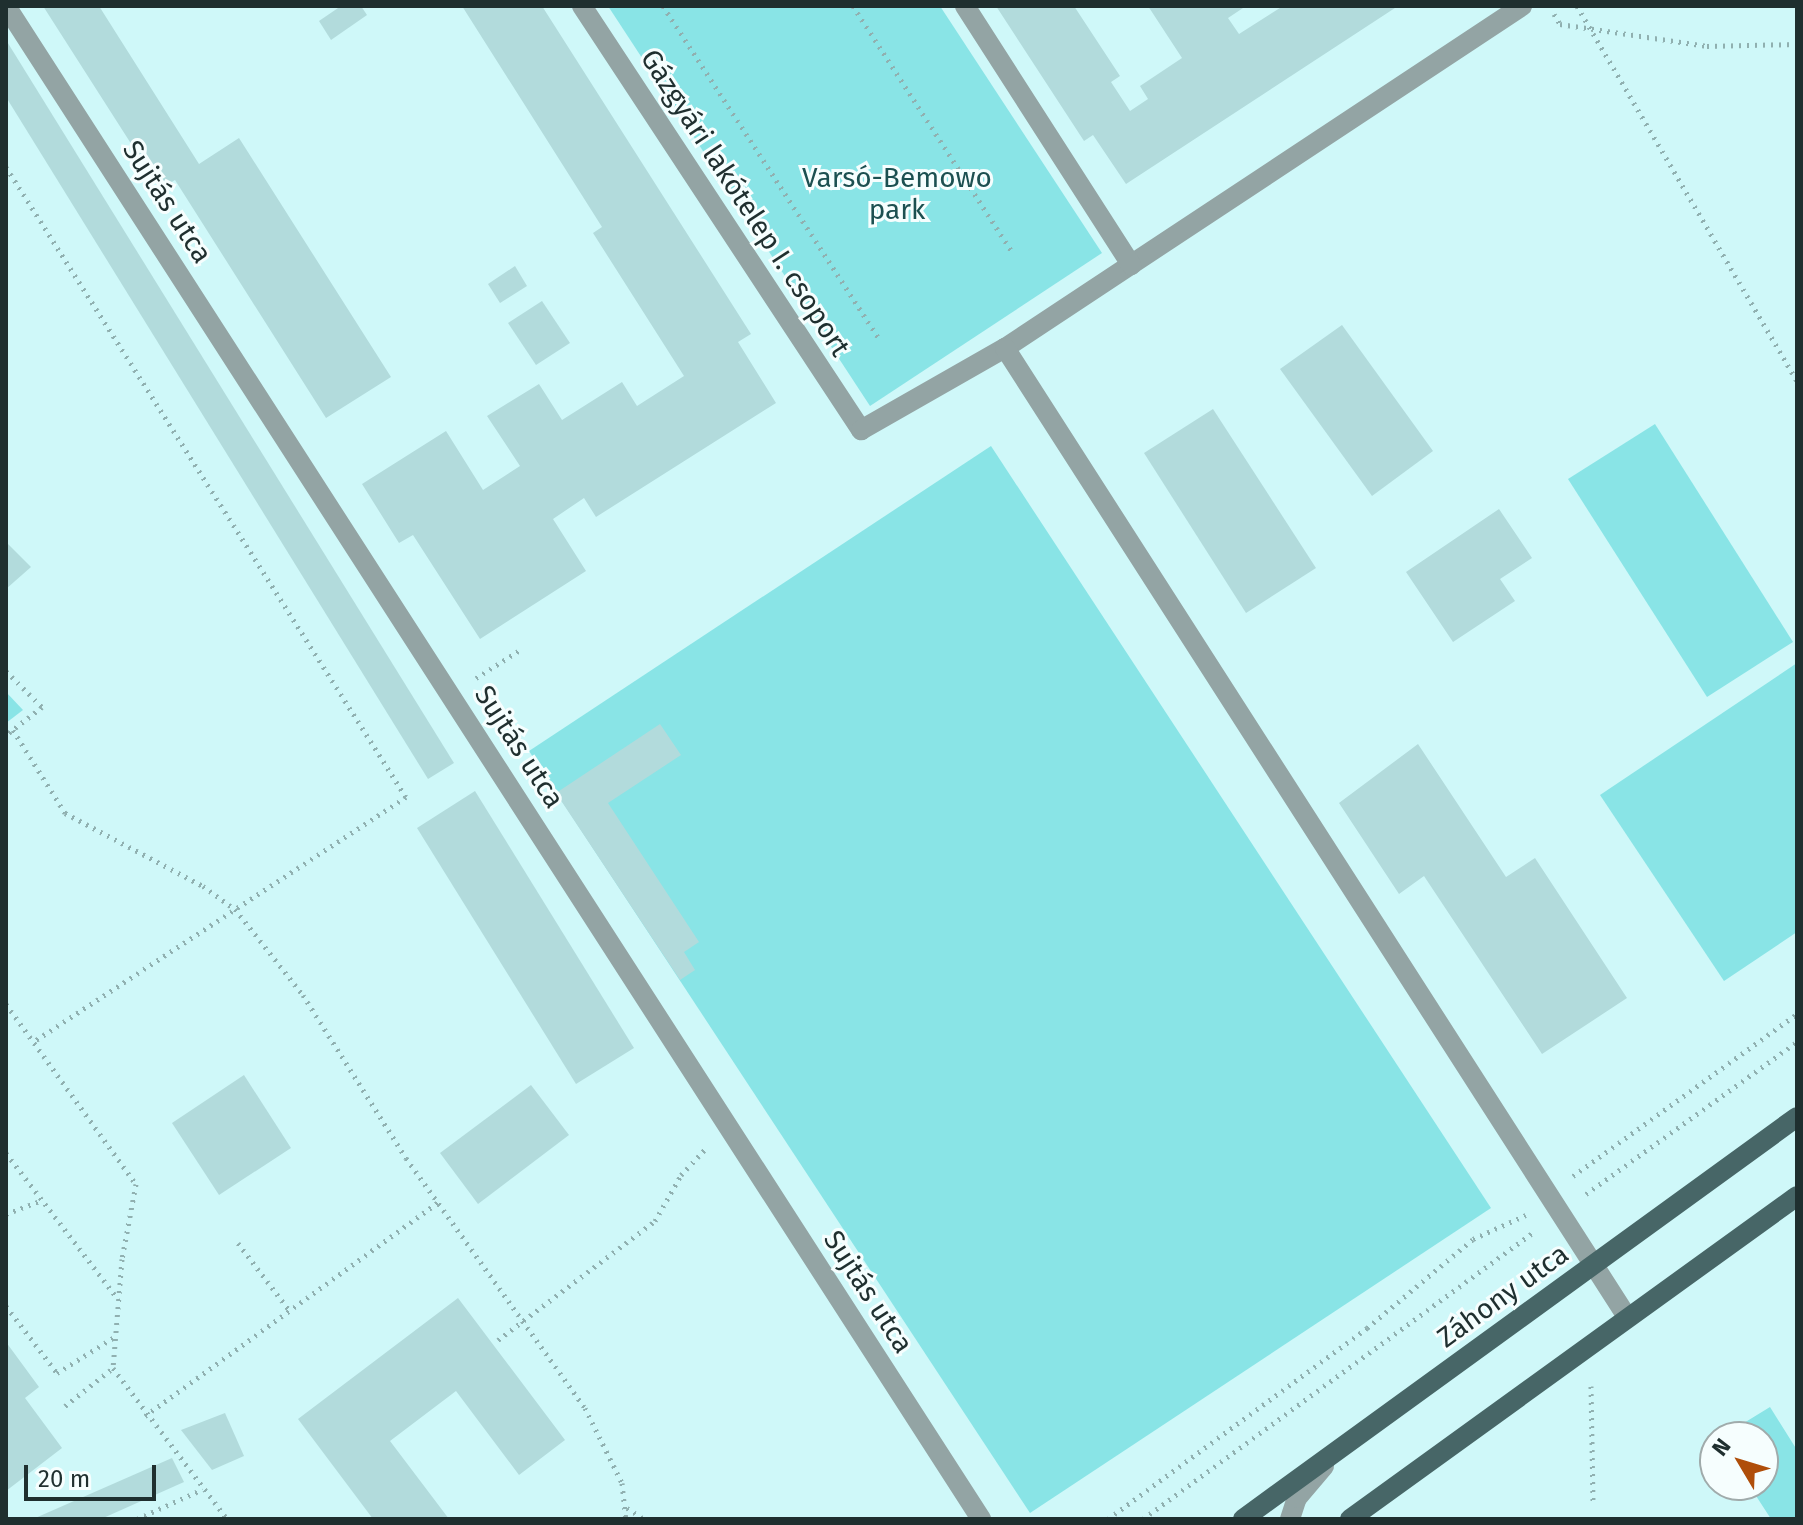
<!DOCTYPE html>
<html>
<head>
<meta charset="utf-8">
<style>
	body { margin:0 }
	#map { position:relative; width:1803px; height:1525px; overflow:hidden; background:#cff8f9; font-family:"Fira Sans",sans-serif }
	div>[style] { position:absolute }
	.green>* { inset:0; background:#89e4e6 }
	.building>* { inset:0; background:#b2dbdc }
	.path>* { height:5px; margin-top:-2.5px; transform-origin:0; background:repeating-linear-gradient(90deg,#90b0b0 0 2px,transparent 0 8px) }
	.minor>* { height:20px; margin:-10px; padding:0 10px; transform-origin:10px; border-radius:10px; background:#93a4a4 }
	.major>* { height:20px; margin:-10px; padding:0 10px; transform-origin:10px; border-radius:10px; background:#476667 }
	span { translate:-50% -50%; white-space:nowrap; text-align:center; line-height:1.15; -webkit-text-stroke:6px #f6fefe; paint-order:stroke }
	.park-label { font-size:28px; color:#1c5051 }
	.street-label { font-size:28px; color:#1f2f2f }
	.frame { position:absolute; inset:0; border:8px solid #1f2f2f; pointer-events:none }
	.north { position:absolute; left:1699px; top:1421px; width:80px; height:80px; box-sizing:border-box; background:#f6fefe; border:2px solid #a0abab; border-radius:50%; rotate:308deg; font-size:22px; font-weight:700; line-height:32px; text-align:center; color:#1f2f2f }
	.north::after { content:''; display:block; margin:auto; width:28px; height:36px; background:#af4e0a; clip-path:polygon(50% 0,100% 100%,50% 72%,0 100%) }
	.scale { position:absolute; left:24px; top:1465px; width:132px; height:36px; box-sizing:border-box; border:4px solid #1f2f2f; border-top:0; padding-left:10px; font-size:24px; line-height:28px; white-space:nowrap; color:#1f2f2f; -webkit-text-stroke:6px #f6fefe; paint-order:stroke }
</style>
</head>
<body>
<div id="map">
	<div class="green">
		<i style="clip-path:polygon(608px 6px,940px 6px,1102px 253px,870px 406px)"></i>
		<i style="clip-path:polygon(1655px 424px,1793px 642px,1707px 697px,1568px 479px)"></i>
		<i style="clip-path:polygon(991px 446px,1491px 1208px,1030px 1513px,529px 751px)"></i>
		<i style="clip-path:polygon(1797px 663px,1797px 932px,1724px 981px,1600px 795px)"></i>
		<i style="clip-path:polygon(6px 692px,23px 710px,6px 723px)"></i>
		<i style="clip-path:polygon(1770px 1407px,1797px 1450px,1797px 1519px,1771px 1519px,1749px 1485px,1763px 1485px,1763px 1437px,1721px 1437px)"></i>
	</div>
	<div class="building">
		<i style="clip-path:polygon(43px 6px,99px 6px,199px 164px,239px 138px,391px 377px,326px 418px,175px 180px,160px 189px)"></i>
		<i style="clip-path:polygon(341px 6px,361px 6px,367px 15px,331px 40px,319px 21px)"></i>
		<i style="clip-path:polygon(462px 6px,542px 6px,751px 334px,738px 342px,776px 403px,596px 517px,584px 498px,553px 519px,586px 571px,480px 639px,413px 535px,399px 543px,362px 484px,446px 431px,483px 490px,520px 466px,487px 416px,539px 384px,562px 420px,622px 382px,637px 406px,684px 376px,593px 233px,602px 227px)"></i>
		<i style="clip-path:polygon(996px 6px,1074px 6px,1120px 76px,1111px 82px,1130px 111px,1148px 99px,1140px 86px,1182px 58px,1148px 6px,1246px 6px,1228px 18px,1239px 34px,1283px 6px,1398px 6px,1126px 184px,1093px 135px,1084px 141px)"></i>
		<i style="clip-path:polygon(6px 40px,454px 763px,428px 779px,6px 97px)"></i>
		<i style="clip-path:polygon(515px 266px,527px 286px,500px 303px,488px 284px)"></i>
		<i style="clip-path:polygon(542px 301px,570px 343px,536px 365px,508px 323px)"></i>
		<i style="clip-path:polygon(1342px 325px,1433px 451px,1372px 496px,1280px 369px)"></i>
		<i style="clip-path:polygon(1213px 409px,1316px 568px,1246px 613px,1144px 453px)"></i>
		<i style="clip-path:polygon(1499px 509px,1532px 558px,1500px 579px,1515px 601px,1453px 642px,1406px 572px)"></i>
		<i style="clip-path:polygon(6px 542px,31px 567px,6px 589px)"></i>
		<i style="clip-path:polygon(660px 724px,681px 755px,608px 803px,699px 942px,684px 952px,695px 970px,680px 980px,556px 793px)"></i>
		<i style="clip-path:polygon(1418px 744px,1506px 877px,1535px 858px,1627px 998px,1542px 1054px,1424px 876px,1399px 894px,1339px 803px)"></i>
		<i style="clip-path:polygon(475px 791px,634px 1048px,576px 1084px,417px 828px)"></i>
		<i style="clip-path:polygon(244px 1075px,291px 1148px,219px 1195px,172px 1123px)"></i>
		<i style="clip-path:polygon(531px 1085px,569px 1135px,478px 1204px,440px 1153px)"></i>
		<i style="clip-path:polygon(458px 1298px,565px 1440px,519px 1475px,456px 1391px,390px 1441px,449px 1519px,373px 1519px,298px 1419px)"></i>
		<i style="clip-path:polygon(6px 1342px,39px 1387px,25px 1398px,62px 1448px,6px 1491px)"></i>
		<i style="clip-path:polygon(225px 1413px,244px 1456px,212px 1470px,181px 1430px)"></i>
		<i style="clip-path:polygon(172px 1458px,184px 1482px,101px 1519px,33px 1519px)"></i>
	</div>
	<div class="path">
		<i style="left:663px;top:6px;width:398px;rotate:57deg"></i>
		<i style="left:853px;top:6px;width:294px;rotate:57.1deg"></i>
		<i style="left:1577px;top:6px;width:435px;rotate:59.6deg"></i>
		<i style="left:1554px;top:14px;width:12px;rotate:59deg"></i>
		<i style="left:1560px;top:24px;width:149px;rotate:8.5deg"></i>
		<i style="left:1707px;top:46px;width:90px;rotate:-1.3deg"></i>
		<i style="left:6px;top:167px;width:746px;rotate:57.59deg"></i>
		<i style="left:406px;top:797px;width:446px;rotate:146.7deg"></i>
		<i style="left:6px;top:671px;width:51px;rotate:45deg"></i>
		<i style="left:42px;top:707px;width:46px;rotate:142.1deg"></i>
		<i style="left:476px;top:678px;width:52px;rotate:-32.5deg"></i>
		<i style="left:13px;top:730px;width:98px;rotate:57.9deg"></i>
		<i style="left:65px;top:813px;width:156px;rotate:27.9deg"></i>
		<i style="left:203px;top:886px;width:39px;rotate:36deg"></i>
		<i style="left:235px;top:909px;width:110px;rotate:51.7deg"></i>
		<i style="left:303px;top:995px;width:193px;rotate:57.7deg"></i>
		<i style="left:406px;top:1158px;width:307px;rotate:54.4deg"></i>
		<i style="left:585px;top:1408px;width:84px;rotate:63.7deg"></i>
		<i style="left:622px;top:1483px;width:36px;rotate:84deg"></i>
		<i style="left:6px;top:1004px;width:222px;rotate:54.2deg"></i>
		<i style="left:136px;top:1184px;width:76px;rotate:100.6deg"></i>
		<i style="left:122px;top:1259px;width:109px;rotate:94.7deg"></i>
		<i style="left:113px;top:1368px;width:189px;rotate:52.9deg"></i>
		<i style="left:6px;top:1153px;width:184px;rotate:52.5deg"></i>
		<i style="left:1573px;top:1176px;width:276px;rotate:-35.9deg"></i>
		<i style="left:1586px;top:1194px;width:260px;rotate:-35.8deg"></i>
		<i style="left:6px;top:1214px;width:39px;rotate:-21deg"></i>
		<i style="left:238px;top:1243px;width:84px;rotate:52.7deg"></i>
		<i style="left:6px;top:1306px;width:84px;rotate:52.7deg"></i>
		<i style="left:57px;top:1373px;width:70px;rotate:-32.1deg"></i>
		<i style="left:498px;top:1340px;width:197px;rotate:-37.2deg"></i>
		<i style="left:655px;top:1221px;width:53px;rotate:-60.5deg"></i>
		<i style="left:681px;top:1175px;width:37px;rotate:-47deg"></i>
		<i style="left:1591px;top:1386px;width:115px;rotate:89deg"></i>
		<i style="left:65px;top:1406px;width:61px;rotate:-38.4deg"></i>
		<i style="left:145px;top:1416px;width:363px;rotate:-36.1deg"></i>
		<i style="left:627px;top:1508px;width:20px;rotate:33deg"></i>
		<i style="left:137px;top:1519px;width:72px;rotate:-24.4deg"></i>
		<i style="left:1108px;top:1519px;width:322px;rotate:-36.4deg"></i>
		<i style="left:1367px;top:1328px;width:138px;rotate:-40deg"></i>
		<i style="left:1473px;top:1239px;width:58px;rotate:-24.4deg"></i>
		<i style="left:1143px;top:1519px;width:486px;rotate:-36.3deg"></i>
	</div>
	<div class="minor">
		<i style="left:6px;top:6px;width:1800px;rotate:57.2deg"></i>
		<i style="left:582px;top:6px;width:508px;rotate:56.65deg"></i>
		<i style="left:861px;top:430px;width:166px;rotate:-29.7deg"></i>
		<i style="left:1005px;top:348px;width:620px;rotate:-33.48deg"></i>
		<i style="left:965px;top:6px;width:308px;rotate:57.3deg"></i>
		<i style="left:1005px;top:348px;width:1151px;rotate:57.3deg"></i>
		<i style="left:1290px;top:1519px;width:22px;rotate:-72deg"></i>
		<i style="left:1297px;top:1498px;width:42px;rotate:-49.8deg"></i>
	</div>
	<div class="major">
		<i style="left:1243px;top:1519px;width:684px;rotate:-35.97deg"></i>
		<i style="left:1350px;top:1519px;width:551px;rotate:-35.85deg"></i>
	</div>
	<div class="park-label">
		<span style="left:897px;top:194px">Varsó-Bemowo<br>park</span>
	</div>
	<div class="street-label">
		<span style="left:167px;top:202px;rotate:57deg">Sujtás utca</span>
		<span style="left:745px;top:203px;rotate:57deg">Gázgyári lakótelep I. csoport</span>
		<span style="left:519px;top:747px;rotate:57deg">Sujtás utca</span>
		<span style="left:868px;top:1292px;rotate:57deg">Sujtás utca</span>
		<span style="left:1503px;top:1296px;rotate:-36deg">Záhony utca</span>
	</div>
	<div class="frame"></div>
	<div class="north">N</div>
	<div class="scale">20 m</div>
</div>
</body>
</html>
